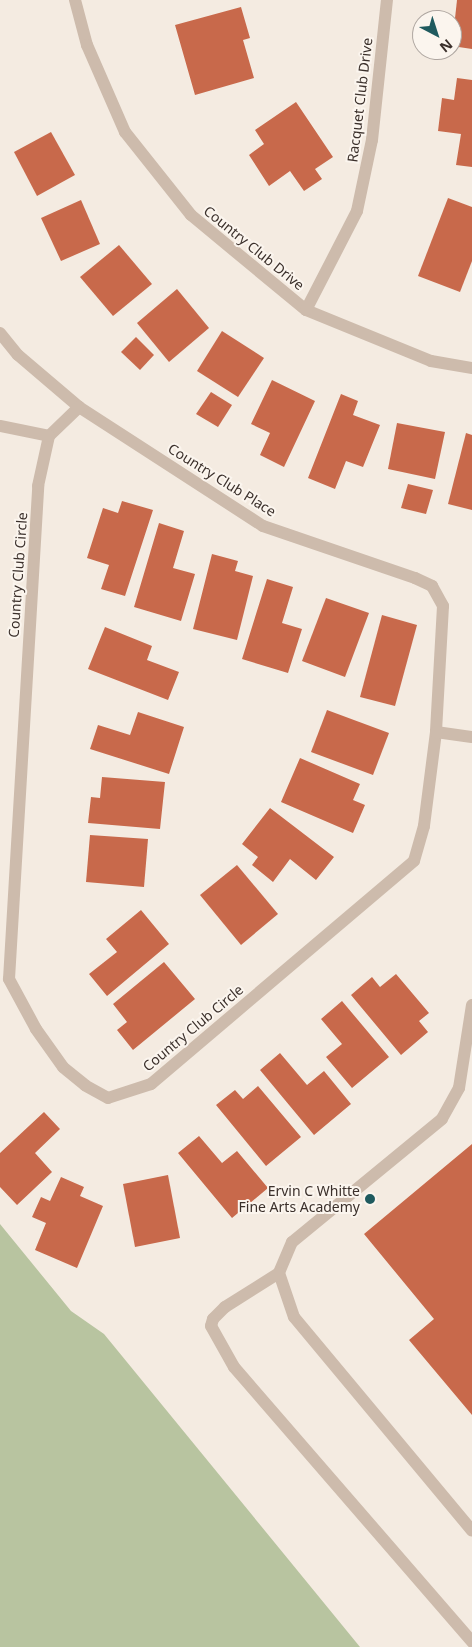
<!DOCTYPE html>
<html>
<head>
<meta charset="utf-8">
<style>
	body { margin:0 }
	#map { position:relative; width:472px; height:1647px; overflow:hidden; background:#f4ebe1; font-family:"Noto Sans",sans-serif }
	div>[style] { position:absolute }
	.green>* { inset:0; background:#b8c4a0 }
	.building>* { inset:0; background:#c8694b }
	.minor>* { height:12px; margin:-6px; padding:0 6px; transform-origin:6px; border-radius:6px; background:#cdbbac }
	.dots>* { width:14px; height:14px; translate:-50% -50%; box-sizing:border-box; border:2px solid #fbf5ee; border-radius:50% }
	span { translate:-50% -50%; white-space:nowrap; text-align:center; line-height:1.15; -webkit-text-stroke:4px #fbf5ee; paint-order:stroke }
	.street-label { font-size:14px; color:#3b302b }
	.poi-label { font-size:14px; color:#3b302b }
	.right { translate:-100% -50%; text-align:right }
	.north { position:absolute; left:412px; top:10px; width:50px; height:50px; box-sizing:border-box; background:#fbf5ee; border:1px solid #aea6a0; border-radius:50%; rotate:140deg; font-size:14px; font-weight:700; line-height:20px; text-align:center; color:#3b302b }
	.north::after { content:''; display:block; margin:auto; width:18px; height:22px; background:#1f5a5e; clip-path:polygon(50% 0,100% 100%,50% 72%,0 100%) }
</style>
</head>
<body>
<div id="map">
	<div class="green">
		<i style="clip-path:polygon(0 1224px,71px 1311px,104px 1334px,360px 1647px,0 1647px)"></i>
	</div>
	<div class="building">
		<i style="clip-path:polygon(457px 0,472px 0,472px 49px,452px 46px)"></i>
		<i style="clip-path:polygon(241px 7px,250px 38px,243px 40px,254px 78px,195px 95px,175px 25px)"></i>
		<i style="clip-path:polygon(457px 78px,472px 80px,472px 167px,456px 165px,461px 134px,438px 131px,442px 98px,454px 100px)"></i>
		<i style="clip-path:polygon(296px 102px,333px 157px,315px 169px,322px 179px,304px 191px,290px 171px,269px 186px,249px 155px,264px 144px,255px 130px)"></i>
		<i style="clip-path:polygon(51px 132px,75px 175px,37px 196px,14px 152px)"></i>
		<i style="clip-path:polygon(448px 198px,472px 207px,472px 261px,460px 292px,418px 276px)"></i>
		<i style="clip-path:polygon(81px 200px,100px 244px,61px 261px,41px 218px)"></i>
		<i style="clip-path:polygon(119px 245px,152px 284px,113px 316px,80px 277px)"></i>
		<i style="clip-path:polygon(177px 289px,209px 328px,169px 362px,137px 323px)"></i>
		<i style="clip-path:polygon(222px 331px,264px 358px,238px 397px,197px 371px)"></i>
		<i style="clip-path:polygon(136px 337px,154px 355px,140px 370px,121px 352px)"></i>
		<i style="clip-path:polygon(272px 380px,315px 401px,284px 467px,260px 455px,270px 433px,251px 424px)"></i>
		<i style="clip-path:polygon(211px 392px,232px 405px,218px 427px,196px 414px)"></i>
		<i style="clip-path:polygon(341px 394px,358px 401px,353px 415px,380px 425px,363px 467px,346px 461px,335px 489px,308px 478px)"></i>
		<i style="clip-path:polygon(397px 423px,445px 432px,435px 479px,388px 469px)"></i>
		<i style="clip-path:polygon(466px 433px,472px 435px,472px 510px,448px 504px)"></i>
		<i style="clip-path:polygon(408px 484px,433px 490px,426px 514px,401px 508px)"></i>
		<i style="clip-path:polygon(122px 501px,153px 510px,125px 596px,101px 589px,109px 565px,87px 558px,103px 508px,118px 513px)"></i>
		<i style="clip-path:polygon(159px 523px,184px 531px,173px 568px,195px 574px,181px 621px,134px 607px)"></i>
		<i style="clip-path:polygon(212px 554px,238px 561px,235px 571px,253px 576px,237px 640px,193px 629px)"></i>
		<i style="clip-path:polygon(267px 579px,293px 587px,282px 623px,302px 629px,288px 673px,242px 659px)"></i>
		<i style="clip-path:polygon(326px 598px,369px 613px,345px 677px,302px 661px)"></i>
		<i style="clip-path:polygon(382px 615px,417px 625px,395px 706px,360px 697px)"></i>
		<i style="clip-path:polygon(105px 627px,152px 646px,147px 660px,179px 672px,168px 700px,88px 669px)"></i>
		<i style="clip-path:polygon(327px 710px,389px 733px,373px 775px,311px 752px)"></i>
		<i style="clip-path:polygon(138px 712px,184px 727px,169px 774px,90px 749px,98px 725px,130px 735px)"></i>
		<i style="clip-path:polygon(300px 758px,360px 784px,353px 800px,365px 805px,353px 833px,281px 802px)"></i>
		<i style="clip-path:polygon(102px 777px,165px 782px,160px 829px,88px 823px,91px 797px,100px 798px)"></i>
		<i style="clip-path:polygon(270px 808px,334px 857px,316px 880px,290px 859px,273px 882px,252px 865px,258px 857px,242px 844px)"></i>
		<i style="clip-path:polygon(90px 835px,148px 839px,144px 887px,86px 882px)"></i>
		<i style="clip-path:polygon(237px 865px,278px 914px,241px 945px,200px 895px)"></i>
		<i style="clip-path:polygon(141px 910px,169px 944px,107px 996px,89px 974px,117px 952px,106px 939px)"></i>
		<i style="clip-path:polygon(164px 962px,195px 999px,133px 1050px,117px 1030px,127px 1022px,113px 1004px)"></i>
		<i style="clip-path:polygon(396px 974px,429px 1013px,419px 1021px,428px 1032px,401px 1055px,351px 995px,372px 977px,380px 987px)"></i>
		<i style="clip-path:polygon(342px 1001px,389px 1057px,352px 1088px,326px 1057px,342px 1044px,321px 1019px)"></i>
		<i style="clip-path:polygon(280px 1053px,307px 1085px,324px 1071px,351px 1104px,314px 1135px,260px 1070px)"></i>
		<i style="clip-path:polygon(258px 1086px,301px 1137px,266px 1166px,216px 1105px,235px 1090px,243px 1099px)"></i>
		<i style="clip-path:polygon(44px 1112px,60px 1129px,35px 1153px,52px 1172px,17px 1205px,0 1187px,0 1153px)"></i>
		<i style="clip-path:polygon(199px 1136px,222px 1163px,237px 1151px,268px 1188px,232px 1218px,178px 1153px)"></i>
		<i style="clip-path:polygon(472px 1144px,472px 1415px,409px 1340px,434px 1319px,364px 1234px)"></i>
		<i style="clip-path:polygon(168px 1175px,180px 1238px,135px 1247px,123px 1184px)"></i>
		<i style="clip-path:polygon(61px 1177px,84px 1187px,80px 1196px,103px 1206px,77px 1268px,35px 1250px,46px 1223px,32px 1217px,41px 1197px,50px 1201px)"></i>
	</div>
	<div class="minor">
		<i style="left:75px;top:0;width:47px;rotate:75.1deg"></i>
		<i style="left:87px;top:45px;width:95px;rotate:66.4deg"></i>
		<i style="left:125px;top:132px;width:106px;rotate:51.5deg"></i>
		<i style="left:191px;top:215px;width:149px;rotate:39.6deg"></i>
		<i style="left:306px;top:310px;width:135px;rotate:22.2deg"></i>
		<i style="left:431px;top:361px;width:42px;rotate:9.7deg"></i>
		<i style="left:306px;top:310px;width:111px;rotate:-62.7deg"></i>
		<i style="left:357px;top:211px;width:73px;rotate:-78.1deg"></i>
		<i style="left:372px;top:140px;width:141px;rotate:-83.9deg"></i>
		<i style="left:0;top:333px;width:28px;rotate:51deg"></i>
		<i style="left:18px;top:355px;width:80px;rotate:40.4deg"></i>
		<i style="left:79px;top:407px;width:219px;rotate:32.9deg"></i>
		<i style="left:263px;top:526px;width:161px;rotate:18.9deg"></i>
		<i style="left:415px;top:578px;width:19px;rotate:25deg"></i>
		<i style="left:432px;top:586px;width:23px;rotate:61deg"></i>
		<i style="left:443px;top:606px;width:126px;rotate:93.2deg"></i>
		<i style="left:436px;top:732px;width:95px;rotate:97.3deg"></i>
		<i style="left:424px;top:826px;width:36px;rotate:106deg"></i>
		<i style="left:414px;top:861px;width:345px;rotate:139.7deg"></i>
		<i style="left:151px;top:1084px;width:45px;rotate:162deg"></i>
		<i style="left:108px;top:1098px;width:26px;rotate:-151deg"></i>
		<i style="left:85px;top:1085px;width:28px;rotate:-141deg"></i>
		<i style="left:63px;top:1067px;width:47px;rotate:-125.4deg"></i>
		<i style="left:36px;top:1029px;width:57px;rotate:-118.4deg"></i>
		<i style="left:9px;top:979px;width:494px;rotate:-86.6deg"></i>
		<i style="left:38px;top:486px;width:51px;rotate:-77.6deg"></i>
		<i style="left:49px;top:436px;width:42px;rotate:-44deg"></i>
		<i style="left:0;top:426px;width:50px;rotate:11.5deg"></i>
		<i style="left:436px;top:732px;width:36px;rotate:8deg"></i>
		<i style="left:472px;top:1005px;width:84px;rotate:98.9deg"></i>
		<i style="left:459px;top:1088px;width:35px;rotate:119deg"></i>
		<i style="left:442px;top:1119px;width:194px;rotate:140.6deg"></i>
		<i style="left:292px;top:1242px;width:34px;rotate:113deg"></i>
		<i style="left:279px;top:1273px;width:46px;rotate:71.2deg"></i>
		<i style="left:294px;top:1317px;width:278px;rotate:50.2deg"></i>
		<i style="left:279px;top:1273px;width:64px;rotate:147.8deg"></i>
		<i style="left:225px;top:1307px;width:17px;rotate:135deg"></i>
		<i style="left:213px;top:1319px;width:7px;rotate:106deg"></i>
		<i style="left:211px;top:1326px;width:47px;rotate:60.7deg"></i>
		<i style="left:234px;top:1367px;width:364px;rotate:49.1deg"></i>
	</div>
	<div class="dots">
		<i style="left:370px;top:1199px;background:#1f5a5e"></i>
	</div>
	<div class="street-label">
		<span style="left:360px;top:100px;rotate:-83deg">Racquet Club Drive</span>
		<span style="left:254px;top:248px;rotate:39deg">Country Club Drive</span>
		<span style="left:222px;top:480px;rotate:32deg">Country Club Place</span>
		<span style="left:18px;top:575px;rotate:-86deg">Country Club Circle</span>
		<span style="left:193px;top:1028px;rotate:-40deg">Country Club Circle</span>
	</div>
	<div class="poi-label">
		<span class="right" style="left:360px;top:1199px">Ervin C Whitte<br>Fine Arts Academy</span>
	</div>
	<div class="north">N</div>
</div>
</body>
</html>
